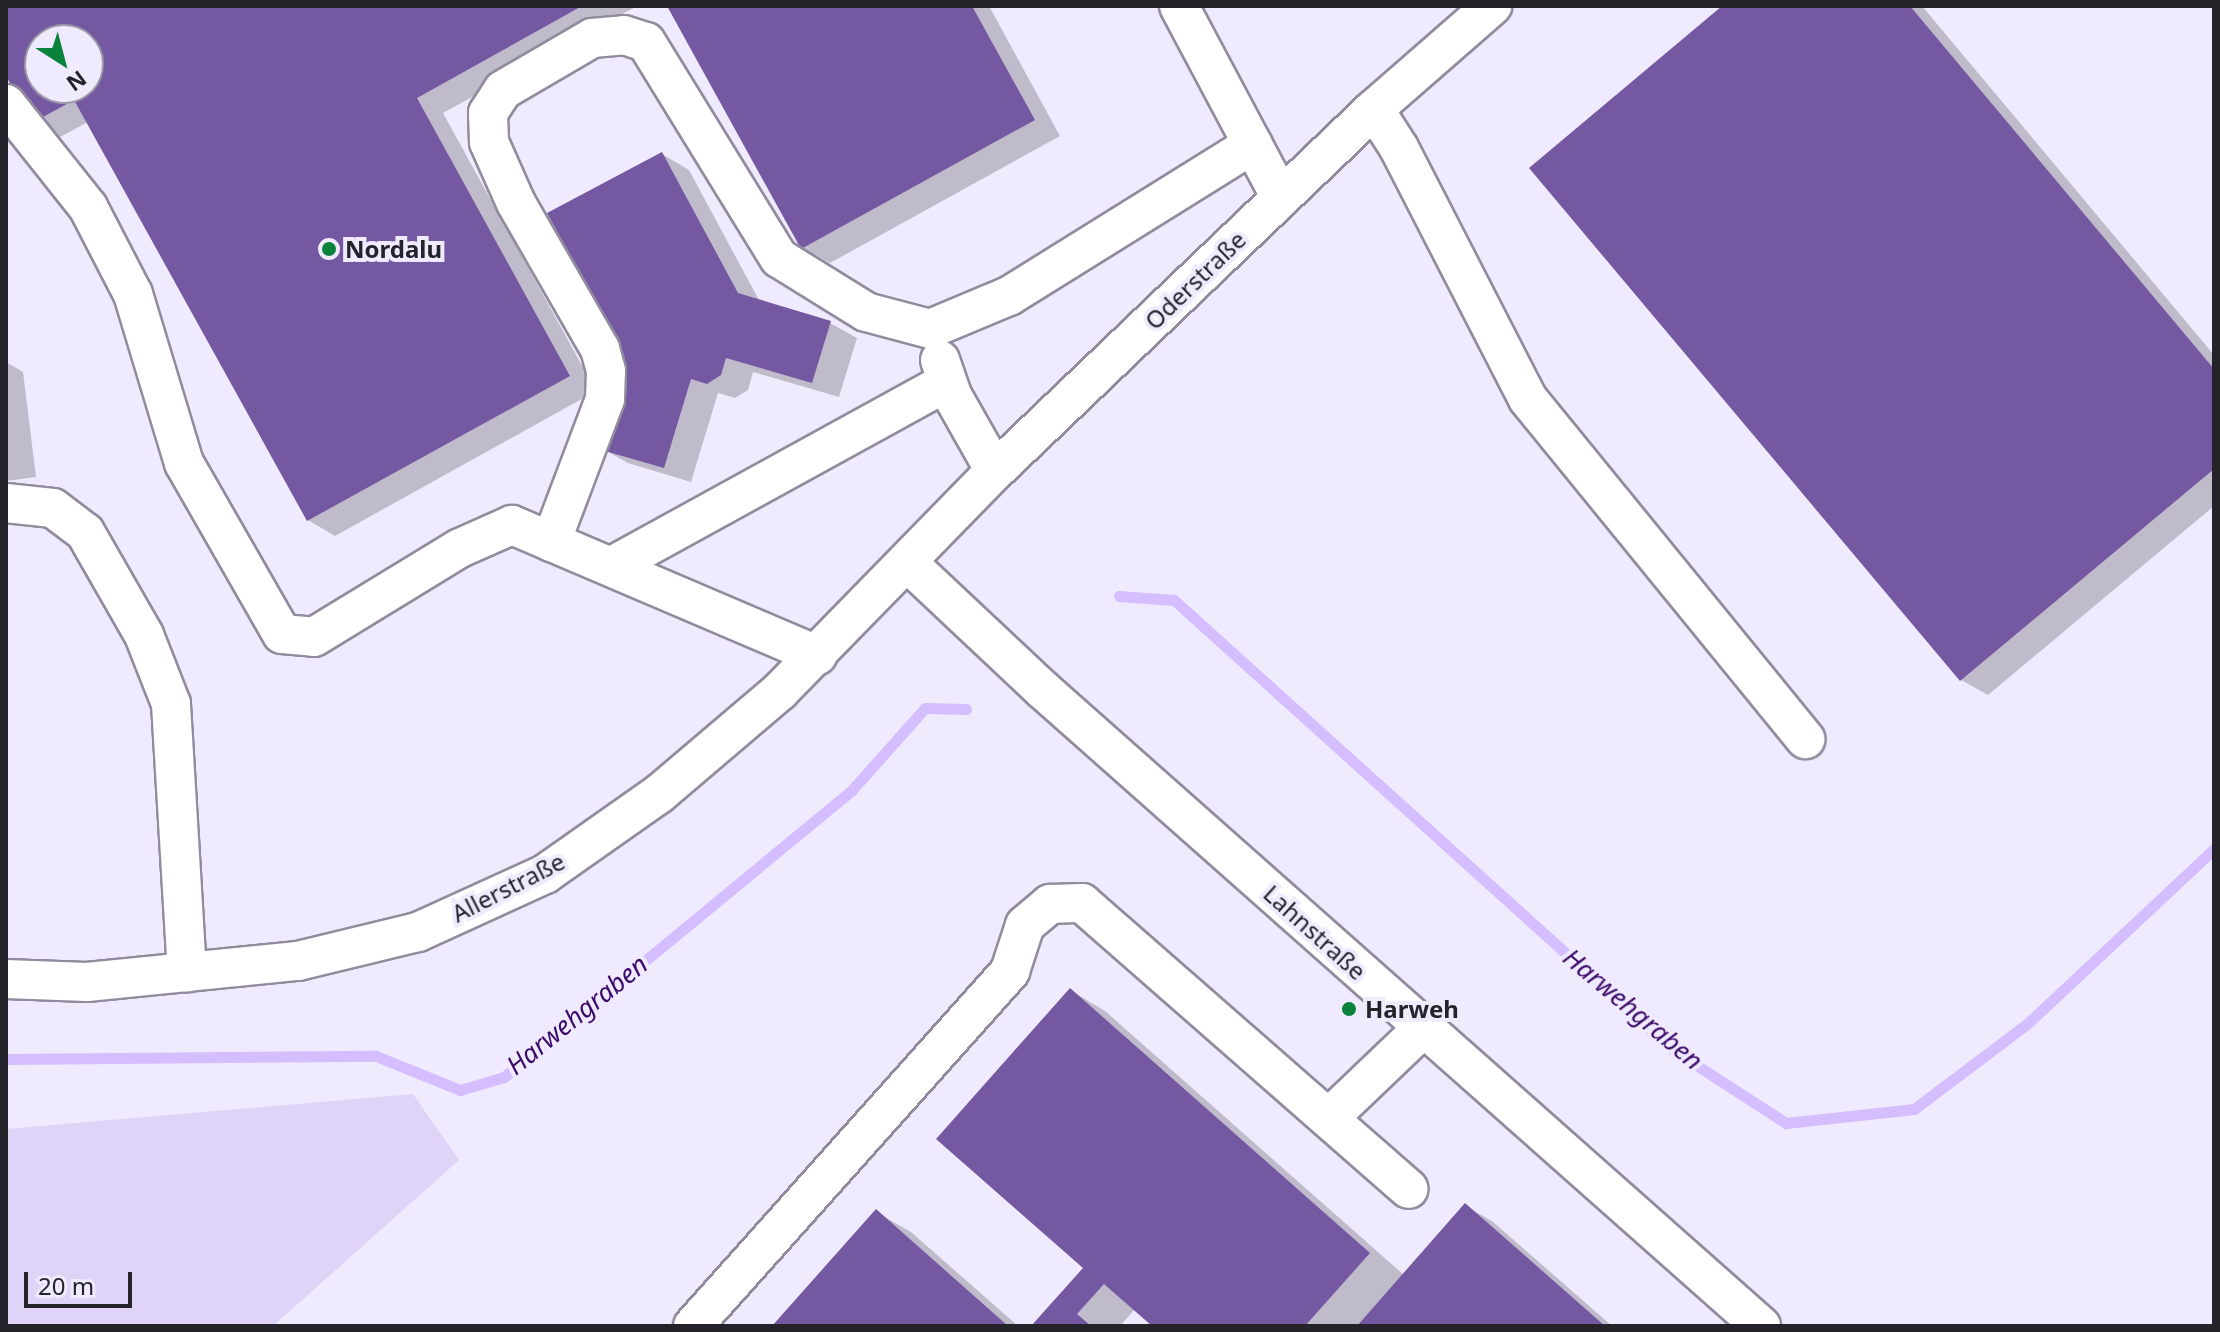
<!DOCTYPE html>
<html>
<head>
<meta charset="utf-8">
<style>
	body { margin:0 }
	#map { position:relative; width:2220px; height:1332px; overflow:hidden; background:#f0eafe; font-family:"Noto Sans",sans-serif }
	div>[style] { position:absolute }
	.green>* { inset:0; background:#dfd3f7 }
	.shadow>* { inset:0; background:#0003 }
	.stream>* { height:11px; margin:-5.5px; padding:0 5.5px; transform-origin:5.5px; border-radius:5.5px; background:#d4beff }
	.building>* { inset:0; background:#7458a2 }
	.roads { filter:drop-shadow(2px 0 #918b9d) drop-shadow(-2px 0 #918b9d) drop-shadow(0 2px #918b9d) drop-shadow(0 -2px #918b9d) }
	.minor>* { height:38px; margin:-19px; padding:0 19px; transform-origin:19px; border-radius:19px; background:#fff }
	.dots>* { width:22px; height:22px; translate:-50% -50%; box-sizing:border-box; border:4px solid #f0eafe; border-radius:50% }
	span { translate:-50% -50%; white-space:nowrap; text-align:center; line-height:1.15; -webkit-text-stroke:8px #f0eafe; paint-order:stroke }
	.poi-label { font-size:24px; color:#25232a; font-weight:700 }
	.left { translate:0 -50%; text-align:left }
	.street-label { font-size:24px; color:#25232a }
	.water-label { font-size:26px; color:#3a0a69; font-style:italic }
	.frame { position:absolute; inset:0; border:8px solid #25232a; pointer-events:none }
	.north { position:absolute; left:24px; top:24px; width:80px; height:80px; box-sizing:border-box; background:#f0eafe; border:2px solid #9f9aa9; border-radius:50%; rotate:144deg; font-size:22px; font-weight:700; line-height:32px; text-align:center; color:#25232a }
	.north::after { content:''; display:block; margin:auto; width:28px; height:36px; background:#09823b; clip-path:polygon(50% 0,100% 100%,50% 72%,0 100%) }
	.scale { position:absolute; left:24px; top:1272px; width:108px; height:36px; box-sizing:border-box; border:4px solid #25232a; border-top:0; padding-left:10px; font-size:24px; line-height:28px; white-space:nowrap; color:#25232a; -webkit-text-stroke:6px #f0eafe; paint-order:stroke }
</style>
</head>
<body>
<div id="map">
	<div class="green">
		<i style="clip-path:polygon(413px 1094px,459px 1160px,273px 1326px,6px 1326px,6px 1129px)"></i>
	</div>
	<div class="shadow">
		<i style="clip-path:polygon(evenodd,6px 6px,637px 6px,443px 113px,596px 391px,335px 536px,308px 520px,88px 122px,60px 137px,33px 122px,6px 72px,6px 6px,40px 40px,88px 40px,88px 88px,40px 88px,40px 40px)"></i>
		<i style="clip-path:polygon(669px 6px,989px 6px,1060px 136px,830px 263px,803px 248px)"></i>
		<i style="clip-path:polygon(1726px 6px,1922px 6px,2214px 355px,2214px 506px,1988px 695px,1961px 680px)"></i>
		<i style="clip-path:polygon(662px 154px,689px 170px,760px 302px,830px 323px,857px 338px,839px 397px,753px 372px,748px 390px,735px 398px,718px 393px,691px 482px,628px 463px,601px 448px,627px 359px)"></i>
		<i style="clip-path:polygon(6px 362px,23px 372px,36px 477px,6px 481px)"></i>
		<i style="clip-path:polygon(1070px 990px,1105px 1011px,1404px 1275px,1465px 1206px,1492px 1221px,1612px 1326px,1155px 1326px,1135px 1309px,1120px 1326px,1034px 1326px,1086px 1268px)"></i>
		<i style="clip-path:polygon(876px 1212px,911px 1232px,1018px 1326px,775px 1326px)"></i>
	</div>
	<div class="stream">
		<i style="left:1119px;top:596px;width:55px;rotate:4.2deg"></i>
		<i style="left:1174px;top:600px;width:672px;rotate:42.04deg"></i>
		<i style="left:1673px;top:1050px;width:135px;rotate:32.9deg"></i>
		<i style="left:1786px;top:1123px;width:129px;rotate:-6.2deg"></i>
		<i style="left:1914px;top:1109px;width:141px;rotate:-37deg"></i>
		<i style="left:2027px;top:1024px;width:256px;rotate:-43.1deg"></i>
		<i style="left:6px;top:1059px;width:370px;rotate:-0.5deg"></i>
		<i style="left:376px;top:1056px;width:91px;rotate:22deg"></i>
		<i style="left:460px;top:1090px;width:46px;rotate:-16.5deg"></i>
		<i style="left:504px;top:1077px;width:450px;rotate:-39.5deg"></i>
		<i style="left:851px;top:791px;width:111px;rotate:-48.3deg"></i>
		<i style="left:925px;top:708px;width:41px;rotate:1.4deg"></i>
	</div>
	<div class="building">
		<i style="clip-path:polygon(evenodd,6px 6px,582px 6px,417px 98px,570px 376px,307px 521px,74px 100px,32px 123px,6px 76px,6px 6px,40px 40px,88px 40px,88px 88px,40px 88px,40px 40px)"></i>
		<i style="clip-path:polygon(667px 6px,972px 6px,1035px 120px,801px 249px)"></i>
		<i style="clip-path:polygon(1722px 6px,1910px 6px,2214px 369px,2214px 469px,1960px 681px,1529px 168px)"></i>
		<i style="clip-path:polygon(662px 152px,738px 293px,831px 321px,812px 383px,726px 358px,721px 375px,707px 384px,691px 379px,664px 468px,598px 449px,625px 359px,547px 213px)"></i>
		<i style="clip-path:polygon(1070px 988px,1370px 1253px,1305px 1326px,1152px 1326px,1104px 1284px,1077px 1314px,1091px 1326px,1031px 1326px,1083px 1268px,936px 1139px)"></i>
		<i style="clip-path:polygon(1465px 1203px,1605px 1326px,1357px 1326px)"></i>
		<i style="clip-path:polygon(876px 1209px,1008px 1326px,772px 1326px)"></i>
	</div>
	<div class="roads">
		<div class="minor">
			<i style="left:1179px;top:6px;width:217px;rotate:62deg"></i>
			<i style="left:6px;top:104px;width:132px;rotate:51.5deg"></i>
			<i style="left:88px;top:207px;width:98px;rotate:62.7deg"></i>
			<i style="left:133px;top:294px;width:177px;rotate:73.2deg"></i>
			<i style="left:184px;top:463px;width:197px;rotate:60.2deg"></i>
			<i style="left:282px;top:634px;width:32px;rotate:5deg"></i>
			<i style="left:314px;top:637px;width:171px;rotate:-31.4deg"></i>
			<i style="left:460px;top:548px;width:57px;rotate:-23.9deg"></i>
			<i style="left:512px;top:525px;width:332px;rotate:23.1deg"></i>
			<i style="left:1374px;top:109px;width:46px;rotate:57.3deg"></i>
			<i style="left:1399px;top:148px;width:282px;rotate:62.8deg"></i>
			<i style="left:1528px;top:399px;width:439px;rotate:50.8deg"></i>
			<i style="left:940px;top:360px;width:37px;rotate:71deg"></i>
			<i style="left:952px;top:395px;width:87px;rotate:60.5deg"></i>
			<i style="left:6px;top:503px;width:47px;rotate:6.1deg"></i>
			<i style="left:53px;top:508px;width:40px;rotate:37deg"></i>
			<i style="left:85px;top:532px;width:119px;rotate:60.2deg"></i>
			<i style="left:144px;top:635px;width:74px;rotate:68.6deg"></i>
			<i style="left:171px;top:704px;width:269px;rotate:86.6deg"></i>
			<i style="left:551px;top:542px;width:153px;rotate:-69.3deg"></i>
			<i style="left:605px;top:399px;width:28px;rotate:-88deg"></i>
			<i style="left:606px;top:371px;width:23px;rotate:-105deg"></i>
			<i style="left:600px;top:349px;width:168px;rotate:-119.9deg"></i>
			<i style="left:516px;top:203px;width:67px;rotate:-113.9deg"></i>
			<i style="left:489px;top:142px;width:29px;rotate:-92deg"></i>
			<i style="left:488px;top:113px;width:27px;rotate:-57deg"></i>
			<i style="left:503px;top:90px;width:103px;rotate:-30.3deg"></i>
			<i style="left:592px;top:38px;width:32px;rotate:-5deg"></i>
			<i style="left:624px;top:35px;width:23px;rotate:18deg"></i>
			<i style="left:646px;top:42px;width:254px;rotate:58.4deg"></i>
			<i style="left:779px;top:258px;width:102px;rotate:31.8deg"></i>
			<i style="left:866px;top:312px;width:66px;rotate:14.9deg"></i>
			<i style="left:930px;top:329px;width:86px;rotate:-22.7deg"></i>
			<i style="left:1009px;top:296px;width:287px;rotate:-31.9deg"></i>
			<i style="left:909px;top:564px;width:183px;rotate:43.2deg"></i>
			<i style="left:1042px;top:689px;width:961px;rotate:41.54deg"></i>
			<i style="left:612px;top:566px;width:382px;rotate:-28.8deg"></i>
			<i style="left:6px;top:979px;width:81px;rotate:2.1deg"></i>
			<i style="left:87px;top:982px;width:212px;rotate:-5.7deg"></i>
			<i style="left:298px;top:961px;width:123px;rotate:-13.6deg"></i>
			<i style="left:418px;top:932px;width:140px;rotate:-24.5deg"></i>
			<i style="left:545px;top:874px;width:139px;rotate:-35.1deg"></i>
			<i style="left:659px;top:794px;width:159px;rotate:-40.4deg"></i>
			<i style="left:780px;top:691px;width:308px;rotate:-45.7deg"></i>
			<i style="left:995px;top:471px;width:524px;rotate:-43.69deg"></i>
			<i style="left:1374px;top:109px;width:157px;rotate:-41.1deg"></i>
			<i style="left:1331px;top:1116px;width:127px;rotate:-43.7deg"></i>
			<i style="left:693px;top:1326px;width:476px;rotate:-48.2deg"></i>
			<i style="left:1010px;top:971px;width:48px;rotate:-71.9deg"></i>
			<i style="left:1025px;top:925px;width:33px;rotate:-40deg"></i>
			<i style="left:1050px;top:904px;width:32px;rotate:-2deg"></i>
			<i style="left:1082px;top:903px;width:434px;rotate:41.2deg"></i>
		</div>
	</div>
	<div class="dots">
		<i style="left:329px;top:249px;background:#09823b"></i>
		<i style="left:1349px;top:1009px;background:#09823b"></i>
	</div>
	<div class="poi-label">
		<span class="left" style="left:345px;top:249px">Nordalu</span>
		<span class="left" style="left:1365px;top:1009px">Harweh</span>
	</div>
	<div class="street-label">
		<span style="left:1195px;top:280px;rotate:-44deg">Oderstraße</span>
		<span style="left:508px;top:887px;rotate:-27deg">Allerstraße</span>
		<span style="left:1315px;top:932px;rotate:42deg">Lahnstraße</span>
	</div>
	<div class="water-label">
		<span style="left:1633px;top:1009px;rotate:40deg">Harwehgraben</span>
		<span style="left:577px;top:1015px;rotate:-39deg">Harwehgraben</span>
	</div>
	<div class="frame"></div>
	<div class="north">N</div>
	<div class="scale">20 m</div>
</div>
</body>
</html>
